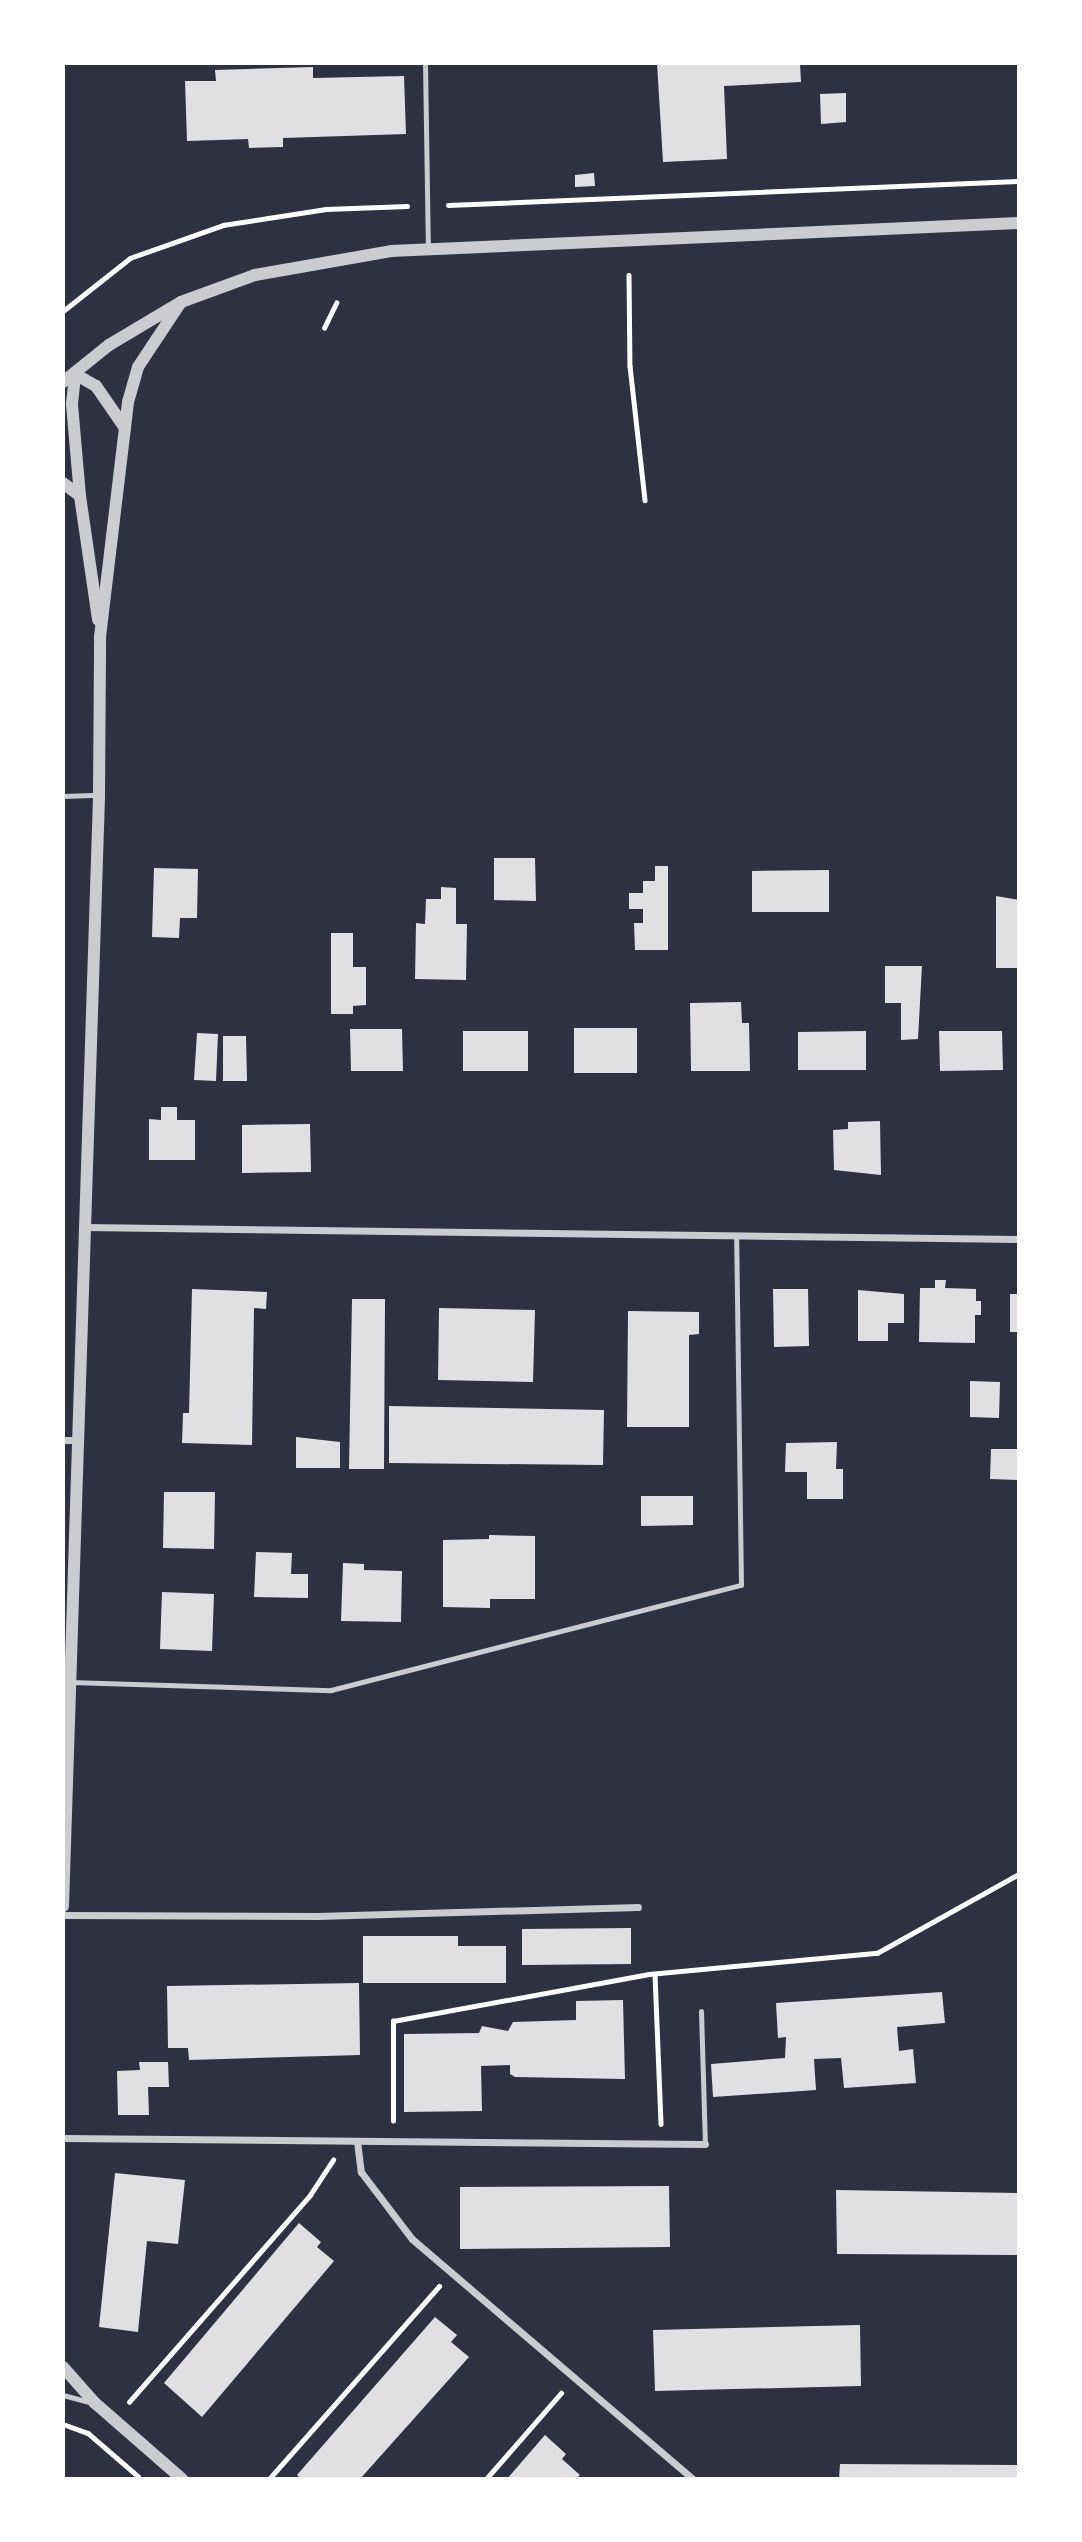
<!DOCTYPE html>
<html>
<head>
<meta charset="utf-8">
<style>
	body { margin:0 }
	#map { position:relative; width:1082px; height:2542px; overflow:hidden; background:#2d3142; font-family:"IBM Plex Sans",sans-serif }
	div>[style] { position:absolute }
	.building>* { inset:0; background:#e0e0e3 }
	.path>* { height:4.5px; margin:-2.25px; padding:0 2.25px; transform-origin:2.25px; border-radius:2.25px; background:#fff }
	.service>* { height:5px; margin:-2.5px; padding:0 2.5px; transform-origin:2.5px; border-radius:2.5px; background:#caccd0 }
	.minor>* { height:7px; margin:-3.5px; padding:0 3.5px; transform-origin:3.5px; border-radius:3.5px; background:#caccd0 }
	.tertiary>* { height:12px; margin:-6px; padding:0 6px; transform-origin:6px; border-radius:6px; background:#caccd0 }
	span { translate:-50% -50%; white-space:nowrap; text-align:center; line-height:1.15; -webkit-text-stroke:7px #fff; paint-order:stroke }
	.frame { position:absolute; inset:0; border:65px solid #fff; pointer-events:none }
</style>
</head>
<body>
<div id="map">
	<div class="building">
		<i style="clip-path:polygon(657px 63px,800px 63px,801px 82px,724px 86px,727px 159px,663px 162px)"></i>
		<i style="clip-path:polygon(313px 67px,313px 78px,404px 76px,406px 134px,283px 138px,283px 147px,249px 148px,248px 139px,187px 141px,185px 81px,216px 81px,215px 70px)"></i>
		<i style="clip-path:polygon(846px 93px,846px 122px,821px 124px,820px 94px)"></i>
		<i style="clip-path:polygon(594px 173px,595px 186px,575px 187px,575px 175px)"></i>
		<i style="clip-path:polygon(494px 858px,535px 858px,536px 901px,494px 900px)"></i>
		<i style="clip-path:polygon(655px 866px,668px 866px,668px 950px,635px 950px,634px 923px,643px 923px,643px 909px,629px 909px,629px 893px,643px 893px,643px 881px,655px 881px)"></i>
		<i style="clip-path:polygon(154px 868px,198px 869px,197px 918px,180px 918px,179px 938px,152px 937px)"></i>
		<i style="clip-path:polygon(829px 870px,829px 912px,752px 912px,752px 871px)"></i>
		<i style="clip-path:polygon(441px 887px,456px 888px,456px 924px,467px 924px,466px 980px,415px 979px,416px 923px,425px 924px,426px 899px,441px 899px)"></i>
		<i style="clip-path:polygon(996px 896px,1019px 900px,1019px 968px,996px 968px)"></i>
		<i style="clip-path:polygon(331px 933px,353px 933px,353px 967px,366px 967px,366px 1005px,353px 1006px,353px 1014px,331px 1014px)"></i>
		<i style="clip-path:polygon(885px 966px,922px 966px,918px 1039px,901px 1040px,901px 1003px,885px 1003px)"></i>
		<i style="clip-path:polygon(741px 1002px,742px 1023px,749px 1023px,750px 1071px,691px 1071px,690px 1003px)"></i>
		<i style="clip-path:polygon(574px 1028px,637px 1028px,637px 1073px,574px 1073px)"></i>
		<i style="clip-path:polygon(350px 1029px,402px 1029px,403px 1071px,351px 1071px)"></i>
		<i style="clip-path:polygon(463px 1031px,528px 1031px,528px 1071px,463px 1071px)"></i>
		<i style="clip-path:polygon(866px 1031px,866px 1070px,798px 1070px,798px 1032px)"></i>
		<i style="clip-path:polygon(939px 1031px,1002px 1031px,1003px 1070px,940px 1071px)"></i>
		<i style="clip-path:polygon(197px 1033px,218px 1034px,216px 1081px,194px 1080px)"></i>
		<i style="clip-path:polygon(223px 1036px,246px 1036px,247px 1081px,223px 1081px)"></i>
		<i style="clip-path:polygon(161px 1107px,177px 1107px,177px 1120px,195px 1120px,195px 1160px,149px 1160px,149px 1119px,161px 1120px)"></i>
		<i style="clip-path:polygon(880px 1121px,881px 1175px,834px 1170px,833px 1130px,848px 1129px,848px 1122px)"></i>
		<i style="clip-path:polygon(310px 1124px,311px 1172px,242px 1173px,242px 1125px)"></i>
		<i style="clip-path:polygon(935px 1280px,946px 1280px,945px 1288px,976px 1289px,976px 1301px,981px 1301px,981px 1315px,975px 1315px,975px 1343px,919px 1342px,920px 1288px,935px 1288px)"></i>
		<i style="clip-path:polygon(192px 1289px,267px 1292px,266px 1309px,254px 1308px,252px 1445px,182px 1443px,183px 1413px,189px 1413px)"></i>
		<i style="clip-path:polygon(773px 1289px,808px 1289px,809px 1346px,774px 1347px)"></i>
		<i style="clip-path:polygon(858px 1290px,904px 1294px,904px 1323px,888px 1323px,888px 1341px,858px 1341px)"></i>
		<i style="clip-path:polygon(1010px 1294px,1019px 1294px,1019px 1332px,1010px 1332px)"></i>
		<i style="clip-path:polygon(352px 1299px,385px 1299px,384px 1469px,349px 1469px)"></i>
		<i style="clip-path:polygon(439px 1308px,535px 1310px,533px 1382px,438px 1380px)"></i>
		<i style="clip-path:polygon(628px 1311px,699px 1312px,699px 1334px,689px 1335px,689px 1427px,627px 1427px)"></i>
		<i style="clip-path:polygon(970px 1381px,1000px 1382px,999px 1418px,970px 1417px)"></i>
		<i style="clip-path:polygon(389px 1406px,604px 1410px,603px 1465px,389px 1463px)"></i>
		<i style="clip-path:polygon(296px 1437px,340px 1442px,340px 1468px,296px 1468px)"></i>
		<i style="clip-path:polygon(837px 1442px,836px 1469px,843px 1469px,843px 1499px,807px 1499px,807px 1472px,785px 1472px,786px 1443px)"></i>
		<i style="clip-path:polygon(991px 1449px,1019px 1449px,1019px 1480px,990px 1479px)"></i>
		<i style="clip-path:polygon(164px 1492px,215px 1492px,214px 1549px,163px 1548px)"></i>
		<i style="clip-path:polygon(641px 1496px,693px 1496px,693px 1525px,641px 1526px)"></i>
		<i style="clip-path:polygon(489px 1535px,535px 1536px,535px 1599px,490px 1599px,490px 1608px,443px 1607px,443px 1540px,489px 1539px)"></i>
		<i style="clip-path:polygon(256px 1552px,292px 1553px,291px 1574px,308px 1574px,308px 1598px,254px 1597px)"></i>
		<i style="clip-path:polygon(343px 1563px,364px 1564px,364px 1570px,402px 1571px,401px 1622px,341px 1621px)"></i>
		<i style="clip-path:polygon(162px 1592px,214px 1594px,212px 1651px,160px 1649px)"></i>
		<i style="clip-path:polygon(631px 1928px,631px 1964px,522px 1965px,522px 1929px)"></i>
		<i style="clip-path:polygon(363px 1936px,458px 1936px,458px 1946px,506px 1946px,506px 1983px,363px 1983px)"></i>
		<i style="clip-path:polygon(359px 1983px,360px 2055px,189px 2060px,188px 2048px,168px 2048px,167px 1986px)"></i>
		<i style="clip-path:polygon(942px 1992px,945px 2023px,897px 2027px,899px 2051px,913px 2049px,916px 2083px,844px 2088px,841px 2058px,814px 2059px,816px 2090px,713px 2097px,711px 2064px,785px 2058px,786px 2037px,778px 2038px,776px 2003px)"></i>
		<i style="clip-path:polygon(623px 2000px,625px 2079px,515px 2077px,510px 2074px,510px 2065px,481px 2066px,482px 2111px,404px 2112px,404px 2034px,479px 2033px,482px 2026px,508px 2031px,513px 2022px,576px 2020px,576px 2001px)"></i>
		<i style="clip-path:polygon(139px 2062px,168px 2062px,169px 2087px,148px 2087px,149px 2115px,118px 2115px,117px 2071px,140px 2070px)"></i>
		<i style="clip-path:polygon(115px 2173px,185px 2180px,178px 2244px,147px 2241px,138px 2332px,99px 2327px)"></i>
		<i style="clip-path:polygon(669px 2186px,670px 2247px,460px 2249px,460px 2187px)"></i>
		<i style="clip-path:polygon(836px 2190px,1019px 2193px,1019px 2255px,837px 2254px)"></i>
		<i style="clip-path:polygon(299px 2223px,321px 2242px,317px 2247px,334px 2261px,202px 2417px,164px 2383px)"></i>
		<i style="clip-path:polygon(435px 2317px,457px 2335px,451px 2342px,469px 2357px,360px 2479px,301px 2479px,297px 2475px)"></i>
		<i style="clip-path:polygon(860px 2325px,861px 2386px,655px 2391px,653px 2330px)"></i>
		<i style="clip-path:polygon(545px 2435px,566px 2454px,562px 2459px,580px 2475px,576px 2479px,507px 2479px)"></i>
		<i style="clip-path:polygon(840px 2464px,1019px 2465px,1019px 2479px,839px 2479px)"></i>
	</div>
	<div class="path">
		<i style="left:448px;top:205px;width:572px;rotate:-2.41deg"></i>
		<i style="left:629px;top:275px;width:91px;rotate:89.4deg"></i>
		<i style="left:630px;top:366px;width:135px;rotate:83.6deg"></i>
		<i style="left:63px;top:311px;width:85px;rotate:-38.3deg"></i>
		<i style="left:130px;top:258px;width:99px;rotate:-19.5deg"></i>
		<i style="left:223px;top:225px;width:104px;rotate:-8.8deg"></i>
		<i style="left:326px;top:209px;width:81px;rotate:-2.1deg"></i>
		<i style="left:324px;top:328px;width:28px;rotate:-64deg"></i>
		<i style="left:655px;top:1974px;width:150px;rotate:87.7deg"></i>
		<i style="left:393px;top:2121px;width:100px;rotate:-90deg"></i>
		<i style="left:393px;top:2021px;width:260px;rotate:-10.4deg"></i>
		<i style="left:649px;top:1974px;width:229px;rotate:-5.3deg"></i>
		<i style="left:877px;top:1953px;width:162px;rotate:-29.1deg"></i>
		<i style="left:129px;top:2402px;width:275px;rotate:-48.8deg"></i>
		<i style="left:310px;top:2195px;width:42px;rotate:-56.7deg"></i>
		<i style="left:63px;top:2424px;width:27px;rotate:20deg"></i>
		<i style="left:88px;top:2433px;width:66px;rotate:40.7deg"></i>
		<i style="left:269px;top:2479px;width:257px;rotate:-48.6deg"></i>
		<i style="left:486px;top:2479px;width:114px;rotate:-48.9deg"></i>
	</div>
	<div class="service">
		<i style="left:425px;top:63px;width:186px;rotate:89.1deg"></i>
		<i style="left:63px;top:796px;width:36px;rotate:-2deg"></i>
		<i style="left:70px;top:1682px;width:261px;rotate:1.8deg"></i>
		<i style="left:331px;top:1690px;width:423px;rotate:-14.4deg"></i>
		<i style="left:741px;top:1585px;width:347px;rotate:-90.8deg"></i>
		<i style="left:701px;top:2011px;width:133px;rotate:88.3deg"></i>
		<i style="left:63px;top:2395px;width:28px;rotate:15deg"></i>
	</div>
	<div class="minor">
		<i style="left:84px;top:1227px;width:935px;rotate:0.74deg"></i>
		<i style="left:63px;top:1440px;width:14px"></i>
		<i style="left:63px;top:1915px;width:254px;rotate:0.2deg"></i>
		<i style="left:317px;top:1916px;width:321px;rotate:-1.6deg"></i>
		<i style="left:63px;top:2138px;width:642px;rotate:0.54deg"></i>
		<i style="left:357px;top:2141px;width:31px;rotate:83deg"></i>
		<i style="left:361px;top:2172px;width:84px;rotate:52.7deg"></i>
		<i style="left:412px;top:2239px;width:370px;rotate:40.5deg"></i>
	</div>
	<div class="tertiary">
		<i style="left:63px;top:382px;width:59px;rotate:-38.8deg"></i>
		<i style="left:109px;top:345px;width:84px;rotate:-30.8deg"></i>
		<i style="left:181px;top:302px;width:79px;rotate:-20deg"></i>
		<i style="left:255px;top:275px;width:138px;rotate:-10deg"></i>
		<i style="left:391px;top:251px;width:629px;rotate:-2.55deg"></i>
		<i style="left:63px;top:483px;width:21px;rotate:37deg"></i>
		<i style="left:80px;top:496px;width:125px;rotate:81.7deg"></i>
		<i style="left:80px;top:496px;width:92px;rotate:-95deg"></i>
		<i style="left:72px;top:404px;width:30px;rotate:-84deg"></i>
		<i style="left:75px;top:374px;width:24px;rotate:30deg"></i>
		<i style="left:96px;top:386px;width:51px;rotate:55.4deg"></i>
		<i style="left:63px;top:1906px;width:1112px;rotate:-88.14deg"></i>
		<i style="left:99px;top:795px;width:158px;rotate:-89.6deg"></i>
		<i style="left:100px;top:637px;width:237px;rotate:-83.2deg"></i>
		<i style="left:128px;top:402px;width:36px;rotate:-74deg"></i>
		<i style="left:138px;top:367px;width:78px;rotate:-56.5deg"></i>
		<i style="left:63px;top:2367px;width:48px;rotate:48.4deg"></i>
		<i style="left:95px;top:2403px;width:116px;rotate:41.1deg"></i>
	</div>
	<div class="frame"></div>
</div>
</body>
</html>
